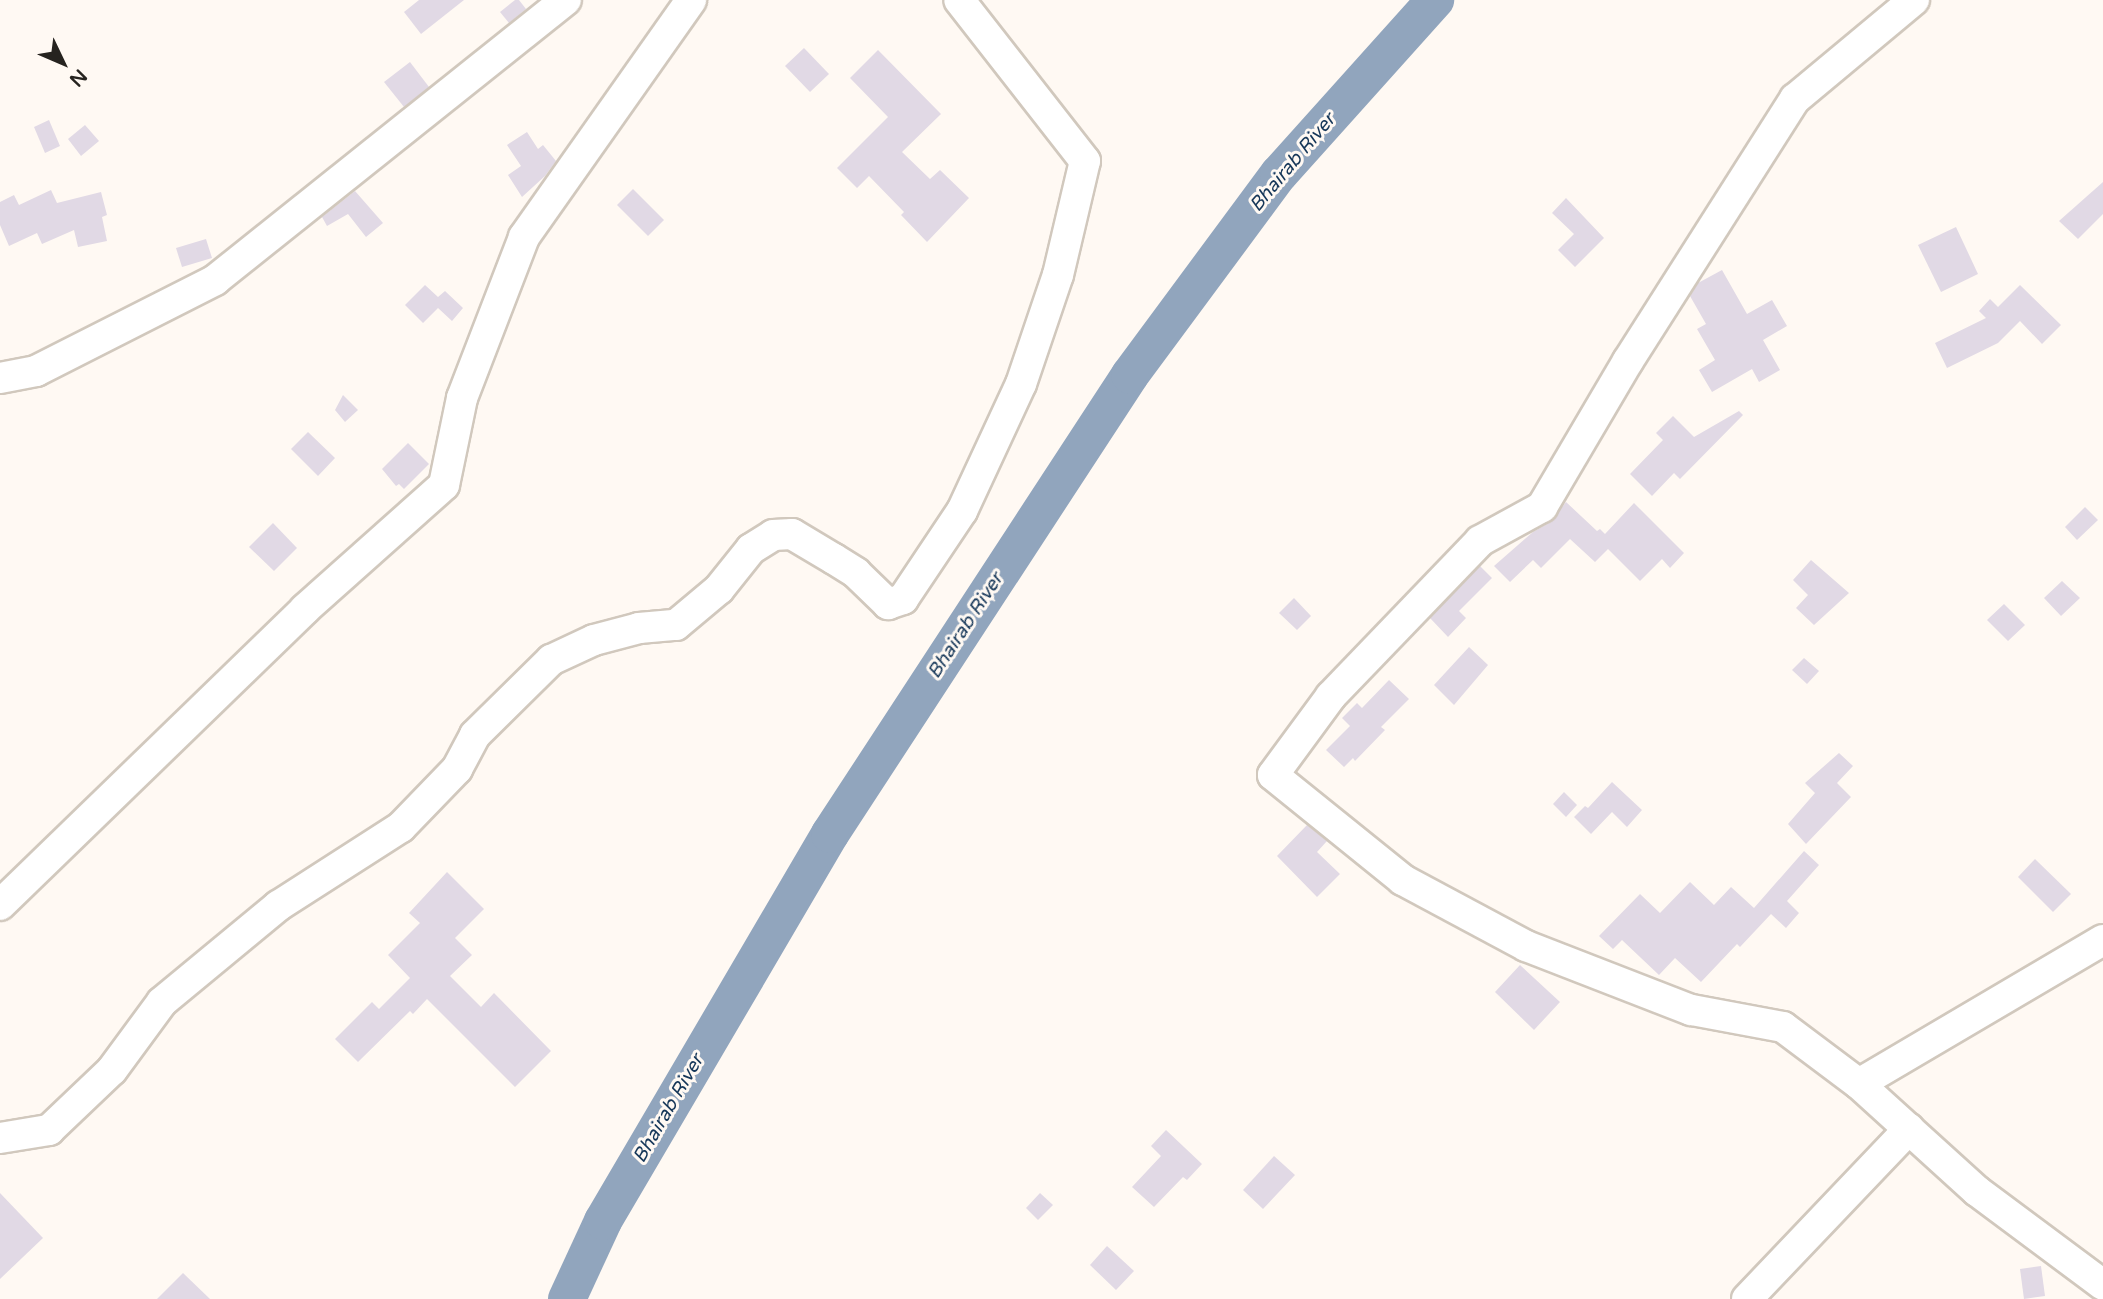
<!DOCTYPE html>
<html>
<head>
<meta charset="utf-8">
<style>
	body { margin:0 }
	#map { position:relative; width:2103px; height:1299px; overflow:hidden; background:#fff9f3; font-family:"Varela Round",sans-serif }
	div>[style] { position:absolute }
	.river>* { height:38px; margin:-19px; padding:0 19px; transform-origin:19px; border-radius:19px; background:#91a5bd }
	.building>* { inset:0; background:#e1d9e5 }
	.roads { filter:drop-shadow(2px 0 #d1c8bd) drop-shadow(-2px 0 #d1c8bd) drop-shadow(0 2px #d1c8bd) drop-shadow(0 -2px #d1c8bd) }
	.minor>* { height:30px; margin:-15px; padding:0 15px; transform-origin:15px; border-radius:15px; background:#fff }
	span { translate:-50% -50%; white-space:nowrap; text-align:center; line-height:1.15; -webkit-text-stroke:6px #fff9f3; paint-order:stroke }
	.water-label { font-size:19px; color:#153658; font-style:italic }
	.north { position:absolute; left:28px; top:28px; width:70px; height:70px; -webkit-text-stroke:5px #fff9f3; paint-order:stroke; rotate:134deg; font-size:19px; font-weight:700; line-height:28px; text-align:center; color:#26231f }
	.north::after { content:''; display:block; margin:auto; width:24px; height:32px; background:#26231f; clip-path:polygon(50% 0,100% 100%,50% 72%,0 100%) }
</style>
</head>
<body>
<div id="map">
	<div class="river">
		<i style="left:567px;top:1299px;width:86px;rotate:-65.2deg"></i>
		<i style="left:603px;top:1221px;width:449px;rotate:-59.6deg"></i>
		<i style="left:830px;top:834px;width:548px;rotate:-56.83deg"></i>
		<i style="left:1130px;top:375px;width:250px;rotate:-53.5deg"></i>
		<i style="left:1279px;top:174px;width:234px;rotate:-48.1deg"></i>
	</div>
	<div class="building">
		<i style="clip-path:polygon(419px 0,464px 0,421px 34px,404px 12px)"></i>
		<i style="clip-path:polygon(515px 0,519px 0,526px 9px,509px 23px,500px 12px)"></i>
		<i style="clip-path:polygon(804px 48px,829px 74px,810px 92px,785px 66px)"></i>
		<i style="clip-path:polygon(878px 50px,941px 114px,902px 152px,930px 179px,940px 170px,969px 198px,927px 242px,901px 215px,904px 212px,869px 176px,857px 188px,837px 168px,888px 117px,850px 78px)"></i>
		<i style="clip-path:polygon(410px 62px,429px 87px,404px 107px,384px 82px)"></i>
		<i style="clip-path:polygon(49px 120px,60px 146px,45px 153px,34px 127px)"></i>
		<i style="clip-path:polygon(85px 125px,99px 141px,81px 156px,68px 139px)"></i>
		<i style="clip-path:polygon(527px 132px,538px 149px,543px 145px,556px 161px,545px 176px,522px 197px,508px 175px,521px 166px,507px 145px)"></i>
		<i style="clip-path:polygon(2103px 182px,2103px 214px,2078px 239px,2059px 221px)"></i>
		<i style="clip-path:polygon(633px 189px,664px 220px,648px 236px,617px 205px)"></i>
		<i style="clip-path:polygon(51px 190px,57px 203px,101px 192px,107px 215px,102px 217px,107px 241px,78px 247px,74px 230px,42px 244px,37px 233px,9px 246px,0 225px,0 202px,14px 195px,19px 205px)"></i>
		<i style="clip-path:polygon(355px 191px,383px 223px,366px 237px,348px 214px,327px 226px,322px 217px)"></i>
		<i style="clip-path:polygon(1566px 198px,1604px 238px,1575px 267px,1558px 250px,1574px 234px,1552px 213px)"></i>
		<i style="clip-path:polygon(1956px 227px,1978px 274px,1941px 292px,1918px 245px)"></i>
		<i style="clip-path:polygon(206px 239px,212px 258px,182px 267px,176px 248px)"></i>
		<i style="clip-path:polygon(1722px 270px,1747px 314px,1772px 300px,1787px 326px,1763px 340px,1780px 370px,1759px 382px,1752px 369px,1712px 392px,1699px 370px,1715px 360px,1697px 329px,1706px 324px,1690px 296px,1698px 283px)"></i>
		<i style="clip-path:polygon(425px 285px,438px 297px,445px 291px,463px 308px,452px 321px,438px 308px,423px 323px,405px 305px)"></i>
		<i style="clip-path:polygon(2020px 285px,2061px 325px,2042px 344px,2020px 321px,1998px 343px,1947px 368px,1935px 343px,1986px 318px,1979px 311px,1990px 299px,1998px 307px)"></i>
		<i style="clip-path:polygon(343px 395px,358px 410px,345px 422px,335px 410px)"></i>
		<i style="clip-path:polygon(1739px 411px,1743px 415px,1680px 479px,1674px 473px,1652px 496px,1630px 474px,1663px 440px,1656px 433px,1673px 416px,1694px 437px)"></i>
		<i style="clip-path:polygon(308px 432px,335px 458px,318px 476px,291px 449px)"></i>
		<i style="clip-path:polygon(408px 443px,429px 464px,404px 489px,399px 484px,396px 486px,382px 469px)"></i>
		<i style="clip-path:polygon(1566px 502px,1597px 531px,1600px 529px,1605px 534px,1634px 503px,1684px 553px,1670px 568px,1662px 559px,1640px 581px,1608px 549px,1595px 562px,1570px 539px,1541px 568px,1533px 560px,1510px 582px,1494px 566px,1533px 532px,1551px 522px)"></i>
		<i style="clip-path:polygon(2085px 507px,2098px 520px,2077px 540px,2065px 527px)"></i>
		<i style="clip-path:polygon(273px 523px,297px 548px,274px 571px,249px 547px)"></i>
		<i style="clip-path:polygon(1811px 560px,1849px 593px,1814px 625px,1796px 608px,1808px 595px,1793px 580px)"></i>
		<i style="clip-path:polygon(1480px 566px,1492px 578px,1459px 611px,1466px 618px,1448px 637px,1430px 618px)"></i>
		<i style="clip-path:polygon(2062px 581px,2080px 598px,2061px 616px,2044px 598px)"></i>
		<i style="clip-path:polygon(1294px 598px,1311px 616px,1297px 630px,1279px 613px)"></i>
		<i style="clip-path:polygon(2004px 604px,2025px 625px,2008px 641px,1987px 620px)"></i>
		<i style="clip-path:polygon(1469px 647px,1488px 665px,1454px 705px,1434px 685px)"></i>
		<i style="clip-path:polygon(1804px 658px,1819px 671px,1807px 684px,1792px 670px)"></i>
		<i style="clip-path:polygon(1389px 680px,1409px 699px,1381px 727px,1385px 730px,1355px 761px,1353px 758px,1344px 767px,1326px 750px,1350px 726px,1342px 718px,1357px 703px,1362px 708px)"></i>
		<i style="clip-path:polygon(1839px 753px,1853px 766px,1837px 783px,1851px 797px,1806px 844px,1788px 824px,1815px 793px,1805px 783px)"></i>
		<i style="clip-path:polygon(1612px 782px,1642px 810px,1627px 827px,1612px 812px,1591px 834px,1574px 817px,1585px 806px,1588px 808px)"></i>
		<i style="clip-path:polygon(1564px 792px,1577px 805px,1566px 817px,1553px 804px)"></i>
		<i style="clip-path:polygon(1307px 825px,1327px 841px,1317px 852px,1340px 874px,1317px 897px,1277px 856px)"></i>
		<i style="clip-path:polygon(1804px 851px,1819px 865px,1787px 901px,1799px 913px,1786px 928px,1771px 914px,1740px 947px,1737px 944px,1701px 982px,1675px 958px,1659px 975px,1622px 940px,1613px 949px,1599px 936px,1640px 894px,1660px 913px,1690px 882px,1714px 905px,1731px 887px,1754px 908px)"></i>
		<i style="clip-path:polygon(2035px 859px,2071px 894px,2053px 912px,2018px 877px)"></i>
		<i style="clip-path:polygon(447px 872px,484px 909px,455px 938px,472px 955px,450px 976px,481px 1007px,494px 993px,551px 1051px,515px 1087px,427px 999px,413px 1014px,410px 1011px,358px 1062px,335px 1039px,372px 1002px,379px 1009px,410px 978px,388px 955px,420px 923px,409px 913px)"></i>
		<i style="clip-path:polygon(1520px 965px,1560px 1002px,1534px 1030px,1495px 992px)"></i>
		<i style="clip-path:polygon(1166px 1130px,1202px 1164px,1187px 1180px,1183px 1177px,1154px 1207px,1132px 1187px,1161px 1156px,1151px 1146px)"></i>
		<i style="clip-path:polygon(1274px 1156px,1295px 1175px,1263px 1209px,1243px 1190px)"></i>
		<i style="clip-path:polygon(0 1193px,43px 1238px,0 1279px)"></i>
		<i style="clip-path:polygon(1040px 1193px,1053px 1205px,1038px 1220px,1026px 1208px)"></i>
		<i style="clip-path:polygon(1107px 1246px,1134px 1271px,1116px 1290px,1090px 1265px)"></i>
		<i style="clip-path:polygon(2041px 1266px,2045px 1296px,2024px 1299px,2020px 1269px)"></i>
		<i style="clip-path:polygon(183px 1273px,210px 1299px,157px 1299px)"></i>
	</div>
	<div class="roads">
		<div class="minor">
			<i style="left:0;top:378px;width:37px;rotate:-11deg"></i>
			<i style="left:36px;top:371px;width:201px;rotate:-26.9deg"></i>
			<i style="left:215px;top:280px;width:449px;rotate:-38.6deg"></i>
			<i style="left:0;top:905px;width:425px;rotate:-44.1deg"></i>
			<i style="left:305px;top:609px;width:186px;rotate:-41.7deg"></i>
			<i style="left:444px;top:485px;width:89px;rotate:-78.3deg"></i>
			<i style="left:462px;top:398px;width:173px;rotate:-68.9deg"></i>
			<i style="left:524px;top:237px;width:290px;rotate:-54.8deg"></i>
			<i style="left:2103px;top:940px;width:283px;rotate:149.5deg"></i>
			<i style="left:1859px;top:1084px;width:159px;rotate:42.2deg"></i>
			<i style="left:1977px;top:1191px;width:157px;rotate:36.7deg"></i>
			<i style="left:1859px;top:1084px;width:95px;rotate:-143.1deg"></i>
			<i style="left:1783px;top:1027px;width:94px;rotate:-169.5deg"></i>
			<i style="left:1691px;top:1010px;width:177px;rotate:-158.8deg"></i>
			<i style="left:1526px;top:946px;width:140px;rotate:-151.8deg"></i>
			<i style="left:1403px;top:880px;width:167px;rotate:-141.1deg"></i>
			<i style="left:1273px;top:775px;width:98px;rotate:-53.7deg"></i>
			<i style="left:1331px;top:696px;width:215px;rotate:-46.1deg"></i>
			<i style="left:1480px;top:541px;width:71px;rotate:-28.7deg"></i>
			<i style="left:1542px;top:507px;width:169px;rotate:-59.5deg"></i>
			<i style="left:1628px;top:361px;width:311px;rotate:-57.5deg"></i>
			<i style="left:1795px;top:99px;width:155px;rotate:-39.8deg"></i>
			<i style="left:0;top:1138px;width:50px;rotate:-9.3deg"></i>
			<i style="left:49px;top:1130px;width:87px;rotate:-43.6deg"></i>
			<i style="left:112px;top:1070px;width:84px;rotate:-53.7deg"></i>
			<i style="left:162px;top:1002px;width:151px;rotate:-39.6deg"></i>
			<i style="left:278px;top:906px;width:146px;rotate:-32.7deg"></i>
			<i style="left:401px;top:827px;width:81px;rotate:-46deg"></i>
			<i style="left:457px;top:769px;width:38px;rotate:-62deg"></i>
			<i style="left:475px;top:735px;width:107px;rotate:-44.6deg"></i>
			<i style="left:551px;top:660px;width:47px;rotate:-24.9deg"></i>
			<i style="left:594px;top:640px;width:47px;rotate:-14.9deg"></i>
			<i style="left:639px;top:628px;width:37px;rotate:-5deg"></i>
			<i style="left:676px;top:625px;width:56px;rotate:-39.9deg"></i>
			<i style="left:719px;top:589px;width:51px;rotate:-51.3deg"></i>
			<i style="left:751px;top:549px;width:26px;rotate:-32deg"></i>
			<i style="left:773px;top:535px;width:19px;rotate:-3deg"></i>
			<i style="left:792px;top:534px;width:49px;rotate:30.8deg"></i>
			<i style="left:834px;top:559px;width:26px;rotate:32deg"></i>
			<i style="left:856px;top:573px;width:45px;rotate:44.1deg"></i>
			<i style="left:888px;top:604px;width:16px;rotate:-18deg"></i>
			<i style="left:903px;top:599px;width:106px;rotate:-56.2deg"></i>
			<i style="left:962px;top:511px;width:140px;rotate:-65.1deg"></i>
			<i style="left:1021px;top:384px;width:115px;rotate:-71.3deg"></i>
			<i style="left:1058px;top:275px;width:117px;rotate:-76.7deg"></i>
			<i style="left:1085px;top:161px;width:204px;rotate:-128deg"></i>
			<i style="left:1747px;top:1299px;width:235px;rotate:-46.4deg"></i>
		</div>
	</div>
	<div class="water-label">
		<span style="left:1293px;top:163px;rotate:-50deg">Bhairab River</span>
		<span style="left:966px;top:626px;rotate:-57deg">Bhairab River</span>
		<span style="left:669px;top:1109px;rotate:-60deg">Bhairab River</span>
	</div>
	<div class="north">N</div>
</div>
</body>
</html>
